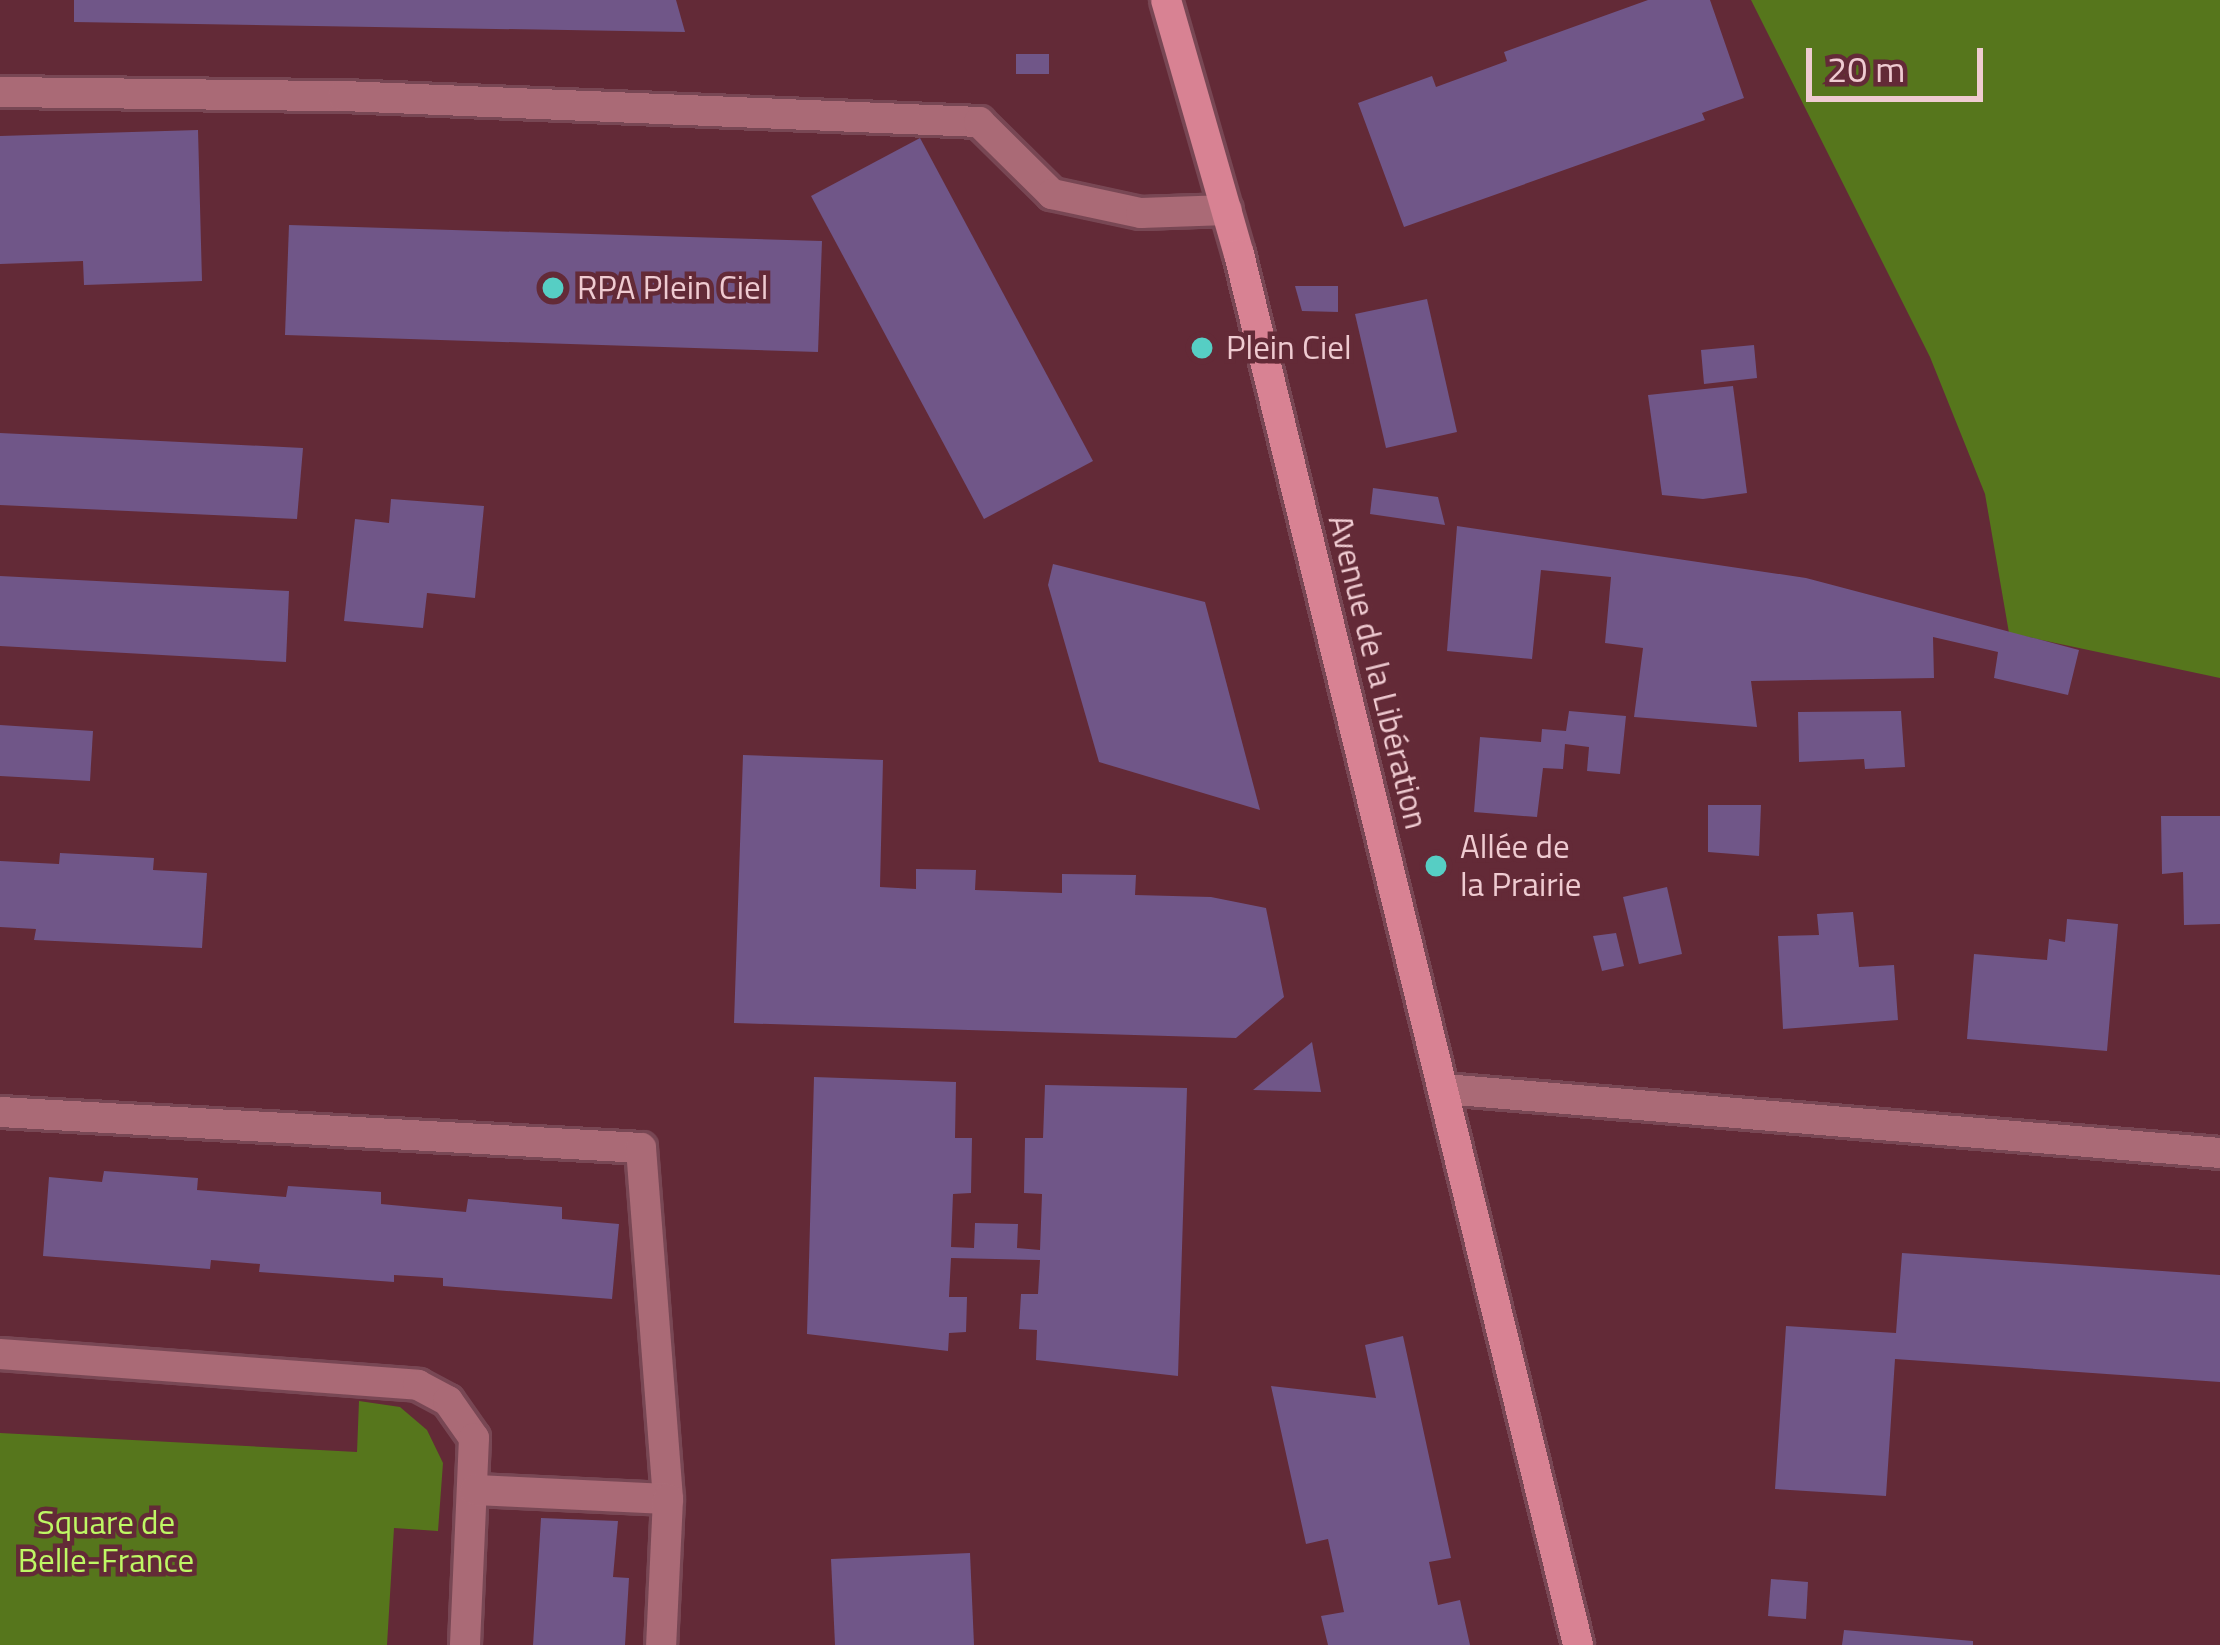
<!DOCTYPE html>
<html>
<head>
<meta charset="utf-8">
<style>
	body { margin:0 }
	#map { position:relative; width:2220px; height:1645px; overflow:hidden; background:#632a37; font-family:"Titillium Web",sans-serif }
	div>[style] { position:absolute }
	.green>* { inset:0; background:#56761c }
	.building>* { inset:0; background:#705688 }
	.roads { filter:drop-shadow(3px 0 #784754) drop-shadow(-3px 0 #784754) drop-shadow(0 3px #784754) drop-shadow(0 -3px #784754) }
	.minor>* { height:30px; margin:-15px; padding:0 15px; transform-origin:15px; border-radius:15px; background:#aa6a76 }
	.major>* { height:30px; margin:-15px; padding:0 15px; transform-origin:15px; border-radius:15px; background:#d88293 }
	.dots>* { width:33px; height:33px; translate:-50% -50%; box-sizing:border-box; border:6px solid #632a37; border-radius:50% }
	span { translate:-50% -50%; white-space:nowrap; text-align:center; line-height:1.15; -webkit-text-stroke:9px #632a37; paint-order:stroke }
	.poi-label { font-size:33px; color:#efcbd1 }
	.left { translate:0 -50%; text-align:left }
	.street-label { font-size:33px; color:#efcbd1 }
	.park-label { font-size:33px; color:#bef864 }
	.scale { position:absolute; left:1806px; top:48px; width:177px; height:54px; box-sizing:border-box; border:6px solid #efcbd1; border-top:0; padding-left:15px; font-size:36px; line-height:42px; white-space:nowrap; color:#efcbd1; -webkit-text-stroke:9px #632a37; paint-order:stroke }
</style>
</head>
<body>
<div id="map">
	<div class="green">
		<i style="clip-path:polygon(1751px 0,2220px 0,2220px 678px,2009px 633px,1985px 494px,1930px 357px)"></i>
		<i style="clip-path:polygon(359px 1401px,400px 1407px,427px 1430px,443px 1463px,438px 1531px,394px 1528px,387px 1645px,0 1645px,0 1433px,357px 1452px)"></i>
	</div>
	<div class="building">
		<i style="clip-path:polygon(74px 0,676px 0,685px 32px,74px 22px)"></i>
		<i style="clip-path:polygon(1648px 0,1710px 0,1744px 98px,1702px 113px,1705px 120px,1404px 227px,1358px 103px,1432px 76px,1436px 87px,1507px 61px,1504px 52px)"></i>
		<i style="clip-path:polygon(1016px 54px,1049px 54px,1049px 74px,1016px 74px)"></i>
		<i style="clip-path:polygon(198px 130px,202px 281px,84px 285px,83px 261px,0 264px,0 136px)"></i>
		<i style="clip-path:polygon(920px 138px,1093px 461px,984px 519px,811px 196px)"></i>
		<i style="clip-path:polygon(289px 225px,822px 241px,818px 352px,285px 335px)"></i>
		<i style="clip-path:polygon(1295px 286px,1338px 286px,1338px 312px,1302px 311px)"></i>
		<i style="clip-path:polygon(1427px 299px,1457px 432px,1386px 448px,1355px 314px)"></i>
		<i style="clip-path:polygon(1754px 345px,1757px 378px,1704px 384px,1701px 350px)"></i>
		<i style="clip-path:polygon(1733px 386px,1747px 493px,1703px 499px,1662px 495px,1648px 395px)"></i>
		<i style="clip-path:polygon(0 433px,303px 448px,297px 519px,0 505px)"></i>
		<i style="clip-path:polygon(1373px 488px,1438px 497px,1445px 525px,1370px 514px)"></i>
		<i style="clip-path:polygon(391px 499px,484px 506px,475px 598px,427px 593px,423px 628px,344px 621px,355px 519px,389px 523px)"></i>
		<i style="clip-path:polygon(1457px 526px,1806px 578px,2079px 650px,2068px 695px,1994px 678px,1998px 652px,1933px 637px,1934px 678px,1751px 681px,1757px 727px,1634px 717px,1643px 648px,1605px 643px,1611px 577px,1541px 570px,1532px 659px,1447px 651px)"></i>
		<i style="clip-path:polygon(1053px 564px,1205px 602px,1260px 810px,1099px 762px,1048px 585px)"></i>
		<i style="clip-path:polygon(0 576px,289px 591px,286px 662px,0 646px)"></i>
		<i style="clip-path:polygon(1569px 711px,1626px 716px,1620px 774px,1587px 771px,1589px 747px,1565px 744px,1563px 769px,1543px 768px,1537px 817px,1474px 812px,1480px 737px,1541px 742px,1542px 729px,1566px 731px)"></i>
		<i style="clip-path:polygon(1901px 711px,1905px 767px,1865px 769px,1864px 759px,1799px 762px,1798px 712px)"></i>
		<i style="clip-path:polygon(0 725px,93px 731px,90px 781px,0 776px)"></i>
		<i style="clip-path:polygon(743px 755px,883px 760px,880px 887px,916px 889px,916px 869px,976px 870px,975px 890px,1062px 893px,1062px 874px,1136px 875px,1135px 895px,1211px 897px,1266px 908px,1284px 997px,1236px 1038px,734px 1023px)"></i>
		<i style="clip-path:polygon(1708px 805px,1761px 805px,1759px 856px,1708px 852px)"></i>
		<i style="clip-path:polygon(2161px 816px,2220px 816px,2220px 924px,2184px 925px,2183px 872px,2162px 874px)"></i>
		<i style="clip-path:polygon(60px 853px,154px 858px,153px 870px,207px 873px,202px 948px,34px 940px,36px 929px,0 927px,0 861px,59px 864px)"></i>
		<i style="clip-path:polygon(1667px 887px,1682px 954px,1639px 964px,1623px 897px)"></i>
		<i style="clip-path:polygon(1853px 912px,1859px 967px,1894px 965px,1898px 1020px,1783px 1029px,1778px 936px,1819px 935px,1817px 914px)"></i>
		<i style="clip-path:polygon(2067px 919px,2118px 924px,2107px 1051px,1967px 1039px,1974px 954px,2047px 960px,2049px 939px,2065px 942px)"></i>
		<i style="clip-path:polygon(1616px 933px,1624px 966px,1602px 971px,1593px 936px)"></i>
		<i style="clip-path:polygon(1312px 1042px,1321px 1092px,1253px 1090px)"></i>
		<i style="clip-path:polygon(814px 1077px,956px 1082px,955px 1138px,972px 1138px,971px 1193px,953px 1194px,951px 1247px,974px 1248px,975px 1223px,1018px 1224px,1017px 1248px,1040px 1250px,1042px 1194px,1024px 1193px,1025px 1138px,1043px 1138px,1045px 1085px,1187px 1088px,1178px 1376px,1036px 1360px,1037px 1330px,1019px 1329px,1021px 1294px,1038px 1294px,1040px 1260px,951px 1258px,949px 1297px,967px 1297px,966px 1332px,949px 1333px,948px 1351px,807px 1334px)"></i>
		<i style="clip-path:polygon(104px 1171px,198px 1178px,197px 1190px,286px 1197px,288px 1186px,381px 1192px,381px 1204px,466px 1212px,468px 1199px,562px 1207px,562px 1219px,619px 1224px,612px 1299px,443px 1286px,443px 1278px,394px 1275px,394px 1282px,259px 1272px,260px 1264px,211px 1260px,210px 1269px,43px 1256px,49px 1177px,102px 1182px)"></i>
		<i style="clip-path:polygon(1902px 1253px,2220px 1275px,2220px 1382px,1895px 1359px,1886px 1496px,1775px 1489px,1786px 1326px,1896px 1333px)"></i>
		<i style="clip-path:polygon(1403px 1336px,1451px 1558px,1429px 1562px,1438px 1605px,1460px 1600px,1470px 1645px,1328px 1645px,1321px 1616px,1344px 1612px,1328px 1539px,1306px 1544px,1271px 1386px,1376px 1398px,1365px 1345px)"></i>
		<i style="clip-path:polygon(541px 1518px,618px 1521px,613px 1577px,629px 1578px,625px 1645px,533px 1645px)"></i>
		<i style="clip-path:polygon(970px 1553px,974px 1645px,835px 1645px,831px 1559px)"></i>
		<i style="clip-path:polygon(1771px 1579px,1808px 1582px,1806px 1619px,1768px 1616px)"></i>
		<i style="clip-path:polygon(1844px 1630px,1973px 1641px,1973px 1645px,1842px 1645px)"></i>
	</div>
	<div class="roads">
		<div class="minor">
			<i style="left:0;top:92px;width:343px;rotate:0.7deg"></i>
			<i style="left:343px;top:96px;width:637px;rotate:2.34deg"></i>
			<i style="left:979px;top:122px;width:103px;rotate:44.6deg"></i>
			<i style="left:1052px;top:194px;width:91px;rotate:12.1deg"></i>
			<i style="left:1141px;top:213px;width:86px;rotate:-2deg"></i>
			<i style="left:1444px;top:1089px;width:779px;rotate:4.71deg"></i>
			<i style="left:0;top:1112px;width:642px;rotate:3.21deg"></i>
			<i style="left:641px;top:1148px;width:352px;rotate:85.6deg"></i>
			<i style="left:0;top:1354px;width:419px;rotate:4.2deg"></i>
			<i style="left:418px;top:1385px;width:34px;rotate:28deg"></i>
			<i style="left:448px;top:1401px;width:45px;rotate:54.9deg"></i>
			<i style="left:474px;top:1438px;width:207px;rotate:92.5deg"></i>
			<i style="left:475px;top:1490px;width:193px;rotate:2.7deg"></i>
			<i style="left:668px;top:1499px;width:146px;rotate:92.7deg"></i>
		</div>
		<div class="major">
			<i style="left:1166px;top:0;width:264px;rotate:74deg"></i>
			<i style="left:1239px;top:254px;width:1432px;rotate:76.3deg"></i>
		</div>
	</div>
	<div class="dots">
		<i style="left:553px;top:288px;background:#56cec4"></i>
		<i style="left:1202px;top:348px;background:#56cec4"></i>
		<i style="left:1436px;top:866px;background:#56cec4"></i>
	</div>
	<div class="poi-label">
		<span class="left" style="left:577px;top:288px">RPA Plein Ciel</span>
		<span class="left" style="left:1226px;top:348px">Plein Ciel</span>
		<span class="left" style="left:1460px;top:866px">Allée de<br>la Prairie</span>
	</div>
	<div class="street-label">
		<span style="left:1378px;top:672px;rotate:76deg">Avenue de la Libération</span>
	</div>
	<div class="park-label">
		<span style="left:106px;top:1542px">Square de<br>Belle-France</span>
	</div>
	<div class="scale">20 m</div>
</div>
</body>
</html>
